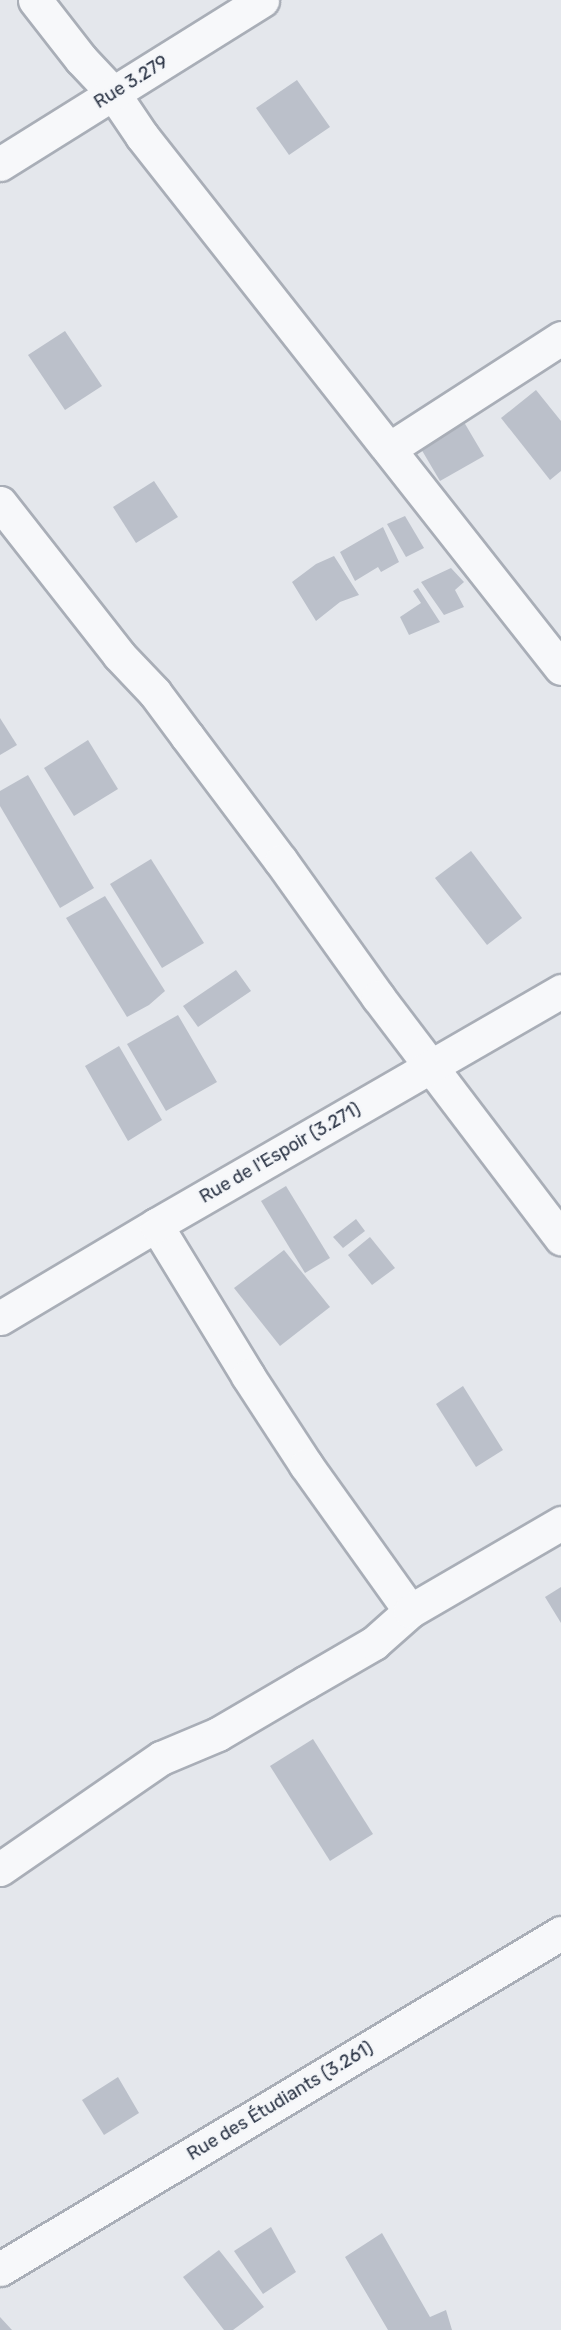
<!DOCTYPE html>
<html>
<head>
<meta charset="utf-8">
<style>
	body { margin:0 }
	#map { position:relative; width:561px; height:2330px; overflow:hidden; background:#e4e7ec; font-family:Rubik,sans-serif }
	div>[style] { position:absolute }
	.building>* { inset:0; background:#bbc0ca }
	.roads { filter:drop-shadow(2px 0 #a9aeb7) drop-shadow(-2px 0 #a9aeb7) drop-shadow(0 2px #a9aeb7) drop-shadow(0 -2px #a9aeb7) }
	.street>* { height:33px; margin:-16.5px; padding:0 16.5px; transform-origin:16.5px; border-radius:16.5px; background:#f7f8fa }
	span { translate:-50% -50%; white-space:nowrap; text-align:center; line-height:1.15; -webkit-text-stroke:4.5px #f4f6f9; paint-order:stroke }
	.street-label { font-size:18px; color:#2b3445 }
</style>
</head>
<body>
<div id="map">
	<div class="building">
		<i style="clip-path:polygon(297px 80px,330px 127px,289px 155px,256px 108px)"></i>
		<i style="clip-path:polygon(65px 331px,102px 386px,65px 410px,28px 355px)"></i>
		<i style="clip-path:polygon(536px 390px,561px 421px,561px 471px,550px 480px,501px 418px)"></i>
		<i style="clip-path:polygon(461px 417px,484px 456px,440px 481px,417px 442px)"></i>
		<i style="clip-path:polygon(154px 481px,178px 517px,136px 543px,113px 507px)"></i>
		<i style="clip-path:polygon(405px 516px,424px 548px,406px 557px,387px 524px)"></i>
		<i style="clip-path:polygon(383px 527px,399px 562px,381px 572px,378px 567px,355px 581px,340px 552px)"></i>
		<i style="clip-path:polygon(334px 556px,359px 595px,340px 602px,316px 621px,292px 582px,316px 564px)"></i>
		<i style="clip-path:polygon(451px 568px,464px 582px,455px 590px,464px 607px,444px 615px,421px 582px)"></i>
		<i style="clip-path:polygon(418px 588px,440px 622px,409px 635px,400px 617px,421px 603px,413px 591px)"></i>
		<i style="clip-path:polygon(0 718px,17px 745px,0 755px)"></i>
		<i style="clip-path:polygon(88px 740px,118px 789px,74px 816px,44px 768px)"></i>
		<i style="clip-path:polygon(28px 775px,94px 888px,60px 908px,0 806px,0 791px)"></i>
		<i style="clip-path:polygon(471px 851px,522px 918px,487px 945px,435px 878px)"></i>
		<i style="clip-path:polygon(151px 859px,204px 943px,162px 968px,110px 884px)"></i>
		<i style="clip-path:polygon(105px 896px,165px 991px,149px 1005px,127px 1017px,66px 918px)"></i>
		<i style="clip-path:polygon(236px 970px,251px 991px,198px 1027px,183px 1006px)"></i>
		<i style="clip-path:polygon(178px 1015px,217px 1082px,166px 1111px,127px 1044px)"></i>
		<i style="clip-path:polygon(119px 1046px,162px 1120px,128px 1141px,85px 1066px)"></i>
		<i style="clip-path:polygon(286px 1186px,330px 1258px,305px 1273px,261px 1201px)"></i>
		<i style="clip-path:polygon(356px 1219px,365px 1231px,343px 1248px,333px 1237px)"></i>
		<i style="clip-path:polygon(370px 1237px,395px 1268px,372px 1285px,348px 1255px)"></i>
		<i style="clip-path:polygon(284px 1250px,330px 1307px,280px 1346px,234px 1288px)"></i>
		<i style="clip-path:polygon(463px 1386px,503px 1450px,476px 1467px,436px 1404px)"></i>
		<i style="clip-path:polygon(561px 1587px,561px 1623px,545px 1597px)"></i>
		<i style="clip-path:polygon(313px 1739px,373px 1834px,330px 1861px,270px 1766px)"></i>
		<i style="clip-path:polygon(118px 2077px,139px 2113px,104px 2135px,82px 2100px)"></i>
		<i style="clip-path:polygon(271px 2227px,296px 2272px,263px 2294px,234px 2251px)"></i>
		<i style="clip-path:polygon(382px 2233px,430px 2317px,446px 2310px,452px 2330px,388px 2330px,345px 2257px)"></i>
		<i style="clip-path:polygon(219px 2250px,264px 2307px,233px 2330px,224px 2330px,183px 2277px)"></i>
		<i style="clip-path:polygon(0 2317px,12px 2330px,0 2330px)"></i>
	</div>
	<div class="roads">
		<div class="street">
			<i style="left:35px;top:0;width:75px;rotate:52.1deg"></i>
			<i style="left:81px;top:59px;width:47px;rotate:46.7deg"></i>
			<i style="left:113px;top:93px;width:52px;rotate:56deg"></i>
			<i style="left:142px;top:136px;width:677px;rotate:51.78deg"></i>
			<i style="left:0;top:164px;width:309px;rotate:-32deg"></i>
			<i style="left:389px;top:449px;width:205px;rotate:-32.8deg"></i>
			<i style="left:0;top:503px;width:193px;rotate:51.9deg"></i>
			<i style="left:119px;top:655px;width:52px;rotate:46.5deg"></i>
			<i style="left:155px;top:693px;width:54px;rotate:53.3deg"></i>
			<i style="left:187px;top:736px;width:156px;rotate:53.1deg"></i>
			<i style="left:281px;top:861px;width:167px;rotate:54.5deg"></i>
			<i style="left:378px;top:997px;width:303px;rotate:52.8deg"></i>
			<i style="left:156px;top:1225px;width:177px;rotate:58.6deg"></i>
			<i style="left:248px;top:1376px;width:106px;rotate:56.9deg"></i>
			<i style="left:306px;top:1465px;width:179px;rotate:54.5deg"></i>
			<i style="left:0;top:1318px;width:182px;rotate:-30.8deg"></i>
			<i style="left:156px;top:1225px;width:468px;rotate:-30deg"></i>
			<i style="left:0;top:1869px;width:196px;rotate:-34.6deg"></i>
			<i style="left:161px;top:1758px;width:62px;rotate:-22.8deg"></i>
			<i style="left:218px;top:1734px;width:101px;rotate:-30.4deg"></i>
			<i style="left:305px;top:1683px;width:80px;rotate:-30.1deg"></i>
			<i style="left:374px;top:1643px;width:48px;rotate:-41.6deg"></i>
			<i style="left:410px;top:1611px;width:175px;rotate:-30.2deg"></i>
			<i style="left:0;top:2269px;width:654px;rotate:-30.92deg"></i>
		</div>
	</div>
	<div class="street-label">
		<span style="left:131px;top:82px;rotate:-32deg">Rue 3.279</span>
		<span style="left:280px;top:1153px;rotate:-30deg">Rue de l'Espoir (3.271)</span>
		<span style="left:280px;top:2101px;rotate:-31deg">Rue des Étudiants (3.261)</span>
	</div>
</div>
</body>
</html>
